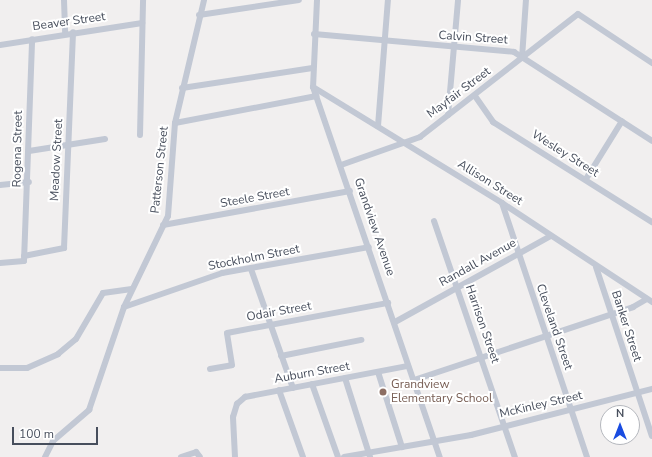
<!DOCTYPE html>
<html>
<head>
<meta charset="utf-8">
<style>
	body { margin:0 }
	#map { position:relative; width:652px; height:457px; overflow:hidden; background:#f1efef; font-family:"Nunito Sans",sans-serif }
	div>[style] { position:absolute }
	.street>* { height:6px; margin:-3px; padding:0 3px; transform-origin:3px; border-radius:3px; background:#c2c8d4 }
	.dots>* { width:11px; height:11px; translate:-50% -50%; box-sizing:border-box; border:2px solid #fff; border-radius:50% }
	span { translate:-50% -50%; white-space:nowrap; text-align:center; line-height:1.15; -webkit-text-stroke:4px #fff; paint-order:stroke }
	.street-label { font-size:12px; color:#474e5c }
	.education-label { font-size:12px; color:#785e54 }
	.left { translate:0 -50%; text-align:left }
	.north { position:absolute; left:600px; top:405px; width:40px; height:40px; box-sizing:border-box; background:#fff; border:1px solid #b5b8be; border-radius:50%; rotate:0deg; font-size:11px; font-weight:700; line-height:16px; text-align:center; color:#474e5c }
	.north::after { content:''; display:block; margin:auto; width:14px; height:18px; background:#194ce1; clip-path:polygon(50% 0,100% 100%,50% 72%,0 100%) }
	.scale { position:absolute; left:12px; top:427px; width:86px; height:18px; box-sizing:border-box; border:2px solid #474e5c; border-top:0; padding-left:5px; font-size:12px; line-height:14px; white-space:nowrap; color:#474e5c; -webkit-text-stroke:3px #fff; paint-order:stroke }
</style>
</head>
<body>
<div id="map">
	<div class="street">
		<i style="left:64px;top:0;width:34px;rotate:88deg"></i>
		<i style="left:317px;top:0;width:87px;rotate:92.6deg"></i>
		<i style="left:313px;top:87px;width:391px;rotate:71.1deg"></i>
		<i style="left:199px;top:15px;width:101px;rotate:-8.5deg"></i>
		<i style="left:314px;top:34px;width:201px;rotate:5.1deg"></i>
		<i style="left:514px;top:52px;width:164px;rotate:32.8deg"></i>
		<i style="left:0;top:45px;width:144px;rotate:-8.8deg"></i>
		<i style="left:522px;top:58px;width:58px;rotate:-86.1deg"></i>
		<i style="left:313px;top:87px;width:222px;rotate:31.5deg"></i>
		<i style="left:502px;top:203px;width:180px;rotate:33.4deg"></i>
		<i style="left:182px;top:88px;width:132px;rotate:-8.7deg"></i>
		<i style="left:475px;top:96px;width:32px;rotate:55deg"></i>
		<i style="left:493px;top:122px;width:188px;rotate:32.2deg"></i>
		<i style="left:448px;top:115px;width:115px;rotate:-85deg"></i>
		<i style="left:175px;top:123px;width:144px;rotate:-10.8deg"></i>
		<i style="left:378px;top:126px;width:126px;rotate:-85.5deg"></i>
		<i style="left:140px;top:135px;width:135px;rotate:-88.7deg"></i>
		<i style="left:29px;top:151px;width:77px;rotate:-9deg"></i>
		<i style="left:341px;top:165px;width:84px;rotate:-19.5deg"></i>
		<i style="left:420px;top:137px;width:200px;rotate:-37.9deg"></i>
		<i style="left:578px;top:14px;width:89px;rotate:33.5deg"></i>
		<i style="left:586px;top:179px;width:68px;rotate:-58.2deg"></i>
		<i style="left:0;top:185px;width:29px;rotate:-6deg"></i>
		<i style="left:502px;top:203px;width:268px;rotate:71.5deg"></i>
		<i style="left:434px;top:221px;width:250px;rotate:71.1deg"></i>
		<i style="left:163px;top:225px;width:190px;rotate:-10.3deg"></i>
		<i style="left:24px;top:256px;width:41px;rotate:-11.3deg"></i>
		<i style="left:64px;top:248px;width:216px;rotate:-87.6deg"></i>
		<i style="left:0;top:263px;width:24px;rotate:-5deg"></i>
		<i style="left:24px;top:261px;width:222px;rotate:-87.9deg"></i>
		<i style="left:596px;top:267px;width:178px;rotate:71.7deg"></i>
		<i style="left:251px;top:269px;width:126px;rotate:70.6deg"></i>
		<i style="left:124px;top:307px;width:104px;rotate:-19.1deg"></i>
		<i style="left:222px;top:273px;width:149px;rotate:-10deg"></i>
		<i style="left:395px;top:322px;width:178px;rotate:-28.9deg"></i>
		<i style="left:281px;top:356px;width:82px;rotate:-11.3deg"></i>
		<i style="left:0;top:368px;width:27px"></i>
		<i style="left:27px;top:368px;width:34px;rotate:-24deg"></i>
		<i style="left:58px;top:354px;width:23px;rotate:-40deg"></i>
		<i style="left:76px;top:339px;width:53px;rotate:-59.6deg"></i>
		<i style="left:103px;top:293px;width:29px;rotate:-8deg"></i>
		<i style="left:210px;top:369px;width:22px;rotate:-10deg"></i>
		<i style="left:232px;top:365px;width:32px;rotate:-99deg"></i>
		<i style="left:227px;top:333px;width:164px;rotate:-10.6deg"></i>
		<i style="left:378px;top:372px;width:79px;rotate:72.3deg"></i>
		<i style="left:345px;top:378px;width:83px;rotate:72.4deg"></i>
		<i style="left:414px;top:380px;width:231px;rotate:-18.4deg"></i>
		<i style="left:633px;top:307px;width:16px;rotate:-30deg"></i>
		<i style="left:312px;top:384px;width:77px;rotate:70.4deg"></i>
		<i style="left:279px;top:390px;width:71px;rotate:70.3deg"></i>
		<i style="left:45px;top:457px;width:18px;rotate:-63deg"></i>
		<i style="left:53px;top:441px;width:48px;rotate:-40.7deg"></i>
		<i style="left:89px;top:410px;width:109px;rotate:-71.2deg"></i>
		<i style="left:124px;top:307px;width:101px;rotate:-64.2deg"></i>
		<i style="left:168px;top:216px;width:93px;rotate:-85.7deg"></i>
		<i style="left:175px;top:123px;width:126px;rotate:-76.7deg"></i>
		<i style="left:181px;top:457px;width:16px;rotate:-18deg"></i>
		<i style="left:196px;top:452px;width:6px;rotate:51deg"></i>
		<i style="left:235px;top:457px;width:40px;rotate:-92.9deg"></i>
		<i style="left:233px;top:417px;width:14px;rotate:-73deg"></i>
		<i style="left:237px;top:404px;width:11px;rotate:-41deg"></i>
		<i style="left:245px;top:397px;width:166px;rotate:-10.8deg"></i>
		<i style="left:344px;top:457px;width:129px;rotate:-9.8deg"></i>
		<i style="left:471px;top:435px;width:187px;rotate:-14.3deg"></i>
	</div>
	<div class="dots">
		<i style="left:383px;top:392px;background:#8d6e63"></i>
	</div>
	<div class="street-label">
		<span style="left:69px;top:22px;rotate:-8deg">Beaver Street</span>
		<span style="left:473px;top:38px;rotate:4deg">Calvin Street</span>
		<span style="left:459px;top:93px;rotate:-37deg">Mayfair Street</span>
		<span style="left:18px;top:149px;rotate:-89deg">Rogena Street</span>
		<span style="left:565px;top:154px;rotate:32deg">Wesley Street</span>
		<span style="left:57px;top:160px;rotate:-87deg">Meadow Street</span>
		<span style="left:160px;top:170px;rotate:-84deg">Patterson Street</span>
		<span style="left:490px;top:183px;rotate:32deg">Allison Street</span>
		<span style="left:255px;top:198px;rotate:-10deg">Steele Street</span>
		<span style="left:374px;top:227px;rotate:71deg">Grandview Avenue</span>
		<span style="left:254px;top:258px;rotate:-11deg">Stockholm Street</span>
		<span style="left:478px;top:263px;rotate:-29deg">Randall Avenue</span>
		<span style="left:279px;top:312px;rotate:-10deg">Odair Street</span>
		<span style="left:482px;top:324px;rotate:71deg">Harrison Street</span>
		<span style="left:626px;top:326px;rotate:72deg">Banker Street</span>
		<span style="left:554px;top:327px;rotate:71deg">Cleveland Street</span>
		<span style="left:312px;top:373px;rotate:-10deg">Auburn Street</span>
		<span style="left:541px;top:405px;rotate:-13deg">McKinley Street</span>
	</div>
	<div class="education-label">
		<span class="left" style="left:391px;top:392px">Grandview<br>Elementary School</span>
	</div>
	<div class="north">N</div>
	<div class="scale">100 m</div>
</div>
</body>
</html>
